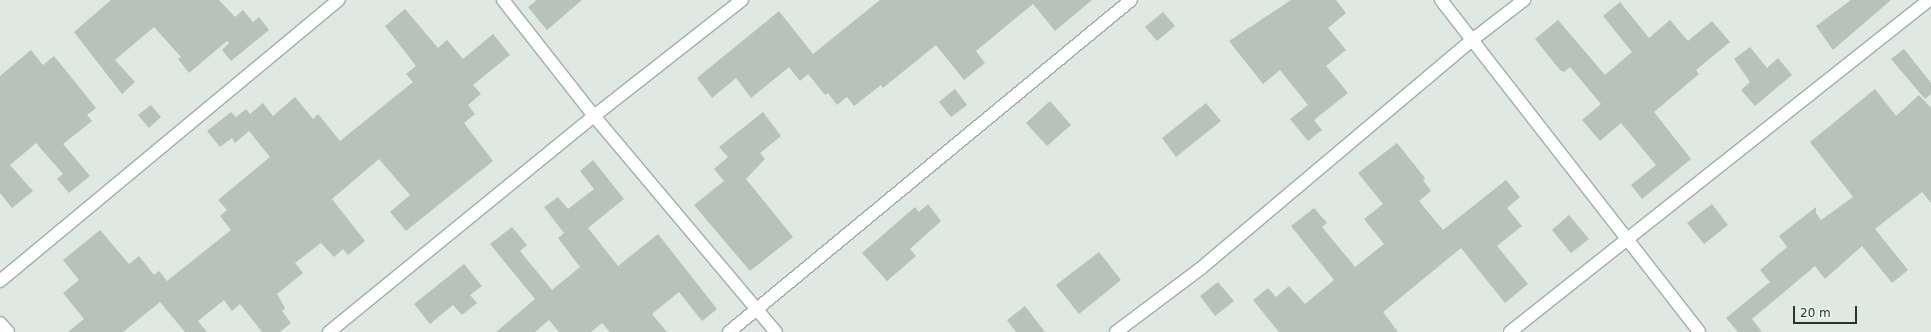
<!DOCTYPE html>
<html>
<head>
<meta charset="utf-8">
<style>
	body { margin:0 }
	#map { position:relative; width:1931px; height:332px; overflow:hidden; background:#dfe8e2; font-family:"DejaVu Sans",sans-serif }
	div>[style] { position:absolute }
	.building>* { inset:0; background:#b5c3bb }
	.roads { filter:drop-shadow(1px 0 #a3afa8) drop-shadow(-1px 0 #a3afa8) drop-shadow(0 1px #a3afa8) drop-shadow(0 -1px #a3afa8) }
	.street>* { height:12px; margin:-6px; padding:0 6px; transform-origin:6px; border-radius:6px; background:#fff }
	span { translate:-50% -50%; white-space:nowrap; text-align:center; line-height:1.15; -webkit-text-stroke:3px #eff6f1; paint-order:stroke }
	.scale { position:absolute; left:1793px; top:306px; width:64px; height:18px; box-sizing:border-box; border:2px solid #22362d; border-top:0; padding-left:5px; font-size:12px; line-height:14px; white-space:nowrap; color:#22362d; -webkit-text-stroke:3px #eff6f1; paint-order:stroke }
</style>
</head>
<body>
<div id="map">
	<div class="building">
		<i style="clip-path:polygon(111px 0,219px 0,235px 17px,243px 10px,253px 22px,259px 17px,269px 30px,231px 61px,222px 50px,229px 43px,227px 41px,189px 73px,178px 59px,181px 57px,154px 27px,115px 60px,135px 82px,122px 94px,74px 32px)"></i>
		<i style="clip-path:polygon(537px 0,582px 0,547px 30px,528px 7px)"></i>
		<i style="clip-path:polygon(880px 0,1092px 0,1055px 31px,1033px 4px,976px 51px,985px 63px,964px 80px,936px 45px,883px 88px,881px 85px,854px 106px,847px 97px,837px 105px,828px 93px,825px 95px,808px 74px,800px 81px,789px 67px,751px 98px,736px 78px,712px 98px,697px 78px,779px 11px,813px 54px)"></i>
		<i style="clip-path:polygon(1291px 0,1336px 0,1346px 13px,1328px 28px,1346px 50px,1326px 66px,1348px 93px,1314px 120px,1322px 130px,1308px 141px,1290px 119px,1308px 105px,1280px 70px,1263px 84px,1229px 41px)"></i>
		<i style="clip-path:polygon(1851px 0,1891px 0,1833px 50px,1816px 26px)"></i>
		<i style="clip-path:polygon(1620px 2px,1649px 38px,1670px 20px,1688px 41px,1712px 21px,1730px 42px,1696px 70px,1699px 74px,1654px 112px,1691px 159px,1642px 199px,1631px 185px,1656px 165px,1621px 123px,1600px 141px,1582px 120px,1601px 104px,1570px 67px,1564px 72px,1560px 70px,1535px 39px,1558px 20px,1605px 75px,1632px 52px,1603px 16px)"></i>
		<i style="clip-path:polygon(405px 9px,438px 48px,447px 40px,463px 59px,493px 34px,510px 55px,473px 85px,481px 94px,468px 105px,475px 114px,464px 123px,493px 161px,406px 231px,390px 212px,410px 195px,379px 159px,332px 199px,365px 241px,348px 255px,343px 249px,334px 257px,321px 243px,295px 263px,303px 273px,277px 294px,285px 308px,282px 311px,291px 323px,280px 332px,262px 332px,240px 304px,232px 311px,224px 300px,198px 321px,207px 332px,185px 332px,160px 302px,123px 332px,68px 332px,84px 319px,63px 293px,79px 280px,63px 260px,100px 230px,129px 264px,139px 256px,154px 275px,159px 271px,167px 281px,231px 230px,220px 216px,227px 210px,218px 200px,270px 157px,249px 131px,235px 143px,232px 138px,220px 147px,207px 131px,231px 112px,236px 117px,246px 109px,250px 114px,263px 103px,273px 116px,295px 97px,313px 119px,318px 114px,340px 141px,413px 82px,406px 74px,416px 66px,385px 26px)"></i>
		<i style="clip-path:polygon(1163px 12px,1175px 26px,1157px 41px,1145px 27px)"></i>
		<i style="clip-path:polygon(1750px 47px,1767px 68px,1778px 58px,1792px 75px,1755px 106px,1741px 90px,1750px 82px,1734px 59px)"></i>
		<i style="clip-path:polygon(1904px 49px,1931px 83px,1931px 94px,1925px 99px,1891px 59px)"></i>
		<i style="clip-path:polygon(31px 50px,43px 65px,54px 56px,96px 108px,87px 115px,92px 121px,63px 144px,90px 176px,69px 193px,57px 179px,63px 174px,36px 143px,10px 165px,33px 191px,12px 208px,0 193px,0 76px)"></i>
		<i style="clip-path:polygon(955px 89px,967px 105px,951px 117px,939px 102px)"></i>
		<i style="clip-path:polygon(1875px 89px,1896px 116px,1919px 95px,1931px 108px,1931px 203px,1922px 192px,1875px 229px,1908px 270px,1892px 283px,1862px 246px,1825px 279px,1815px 266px,1752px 319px,1762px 332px,1738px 332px,1726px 318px,1770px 282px,1760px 270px,1787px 247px,1779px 236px,1816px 207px,1816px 213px,1821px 220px,1853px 197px,1810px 142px)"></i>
		<i style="clip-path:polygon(1050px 101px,1071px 125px,1047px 146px,1026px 123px)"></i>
		<i style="clip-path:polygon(1206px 103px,1221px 121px,1176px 157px,1162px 138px)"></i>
		<i style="clip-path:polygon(151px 105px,161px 117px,149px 128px,138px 115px)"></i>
		<i style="clip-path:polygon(763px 112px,781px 136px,760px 153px,765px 159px,746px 179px,793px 237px,750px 271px,694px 205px,724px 181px,714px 169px,728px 157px,719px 147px)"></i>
		<i style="clip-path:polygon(1397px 143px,1425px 178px,1423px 180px,1431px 191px,1419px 201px,1443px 230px,1506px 180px,1520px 197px,1507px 208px,1522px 226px,1497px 246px,1528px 284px,1505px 303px,1461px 248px,1383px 312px,1398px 332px,1279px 332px,1253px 300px,1268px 288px,1276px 297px,1289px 286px,1305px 304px,1334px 280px,1291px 226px,1314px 208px,1327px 223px,1322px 227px,1355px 267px,1384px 244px,1364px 219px,1383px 204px,1358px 173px)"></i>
		<i style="clip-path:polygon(593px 160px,624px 199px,588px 228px,618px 266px,658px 234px,717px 309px,702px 321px,679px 292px,652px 314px,667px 332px,610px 332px,602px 323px,591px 332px,559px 332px,549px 320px,535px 332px,496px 332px,535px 299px,490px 244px,512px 227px,527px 245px,520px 251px,552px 290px,580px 267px,558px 238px,564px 233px,544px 207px,558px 197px,568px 209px,594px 189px,580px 171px)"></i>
		<i style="clip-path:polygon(928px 204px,941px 221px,910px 249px,916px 256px,887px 281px,862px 253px,915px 207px,919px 212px)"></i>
		<i style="clip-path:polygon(1712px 204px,1728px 225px,1704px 244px,1687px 223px)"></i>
		<i style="clip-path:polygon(1569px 215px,1589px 239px,1571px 253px,1552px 230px)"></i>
		<i style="clip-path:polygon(1099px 252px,1121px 280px,1079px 314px,1056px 285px)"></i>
		<i style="clip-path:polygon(464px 264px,482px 286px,470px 295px,477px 303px,462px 315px,453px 305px,430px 324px,414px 304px)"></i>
		<i style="clip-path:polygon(1218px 282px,1234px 301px,1215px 316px,1200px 296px)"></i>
		<i style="clip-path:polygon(1025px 306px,1045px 332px,1016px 332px,1007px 320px)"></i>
	</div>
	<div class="roads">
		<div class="street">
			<i style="left:503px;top:0;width:147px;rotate:51.9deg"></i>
			<i style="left:594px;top:116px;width:282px;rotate:49.9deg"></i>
			<i style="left:1441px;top:0;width:420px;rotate:52.1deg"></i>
			<i style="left:0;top:281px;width:440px;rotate:-39.7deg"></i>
			<i style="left:0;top:323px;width:12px;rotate:48deg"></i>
			<i style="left:329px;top:332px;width:342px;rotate:-39.2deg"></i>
			<i style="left:594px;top:116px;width:188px;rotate:-38.1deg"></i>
			<i style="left:729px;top:332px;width:521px;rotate:-39.55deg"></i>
			<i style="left:1116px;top:332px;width:105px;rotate:-36.9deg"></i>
			<i style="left:1200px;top:269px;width:356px;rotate:-40.1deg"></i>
			<i style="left:1472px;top:40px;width:66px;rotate:-37.6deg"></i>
			<i style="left:1510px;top:332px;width:535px;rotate:-38.39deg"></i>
		</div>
	</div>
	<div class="scale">20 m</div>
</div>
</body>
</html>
